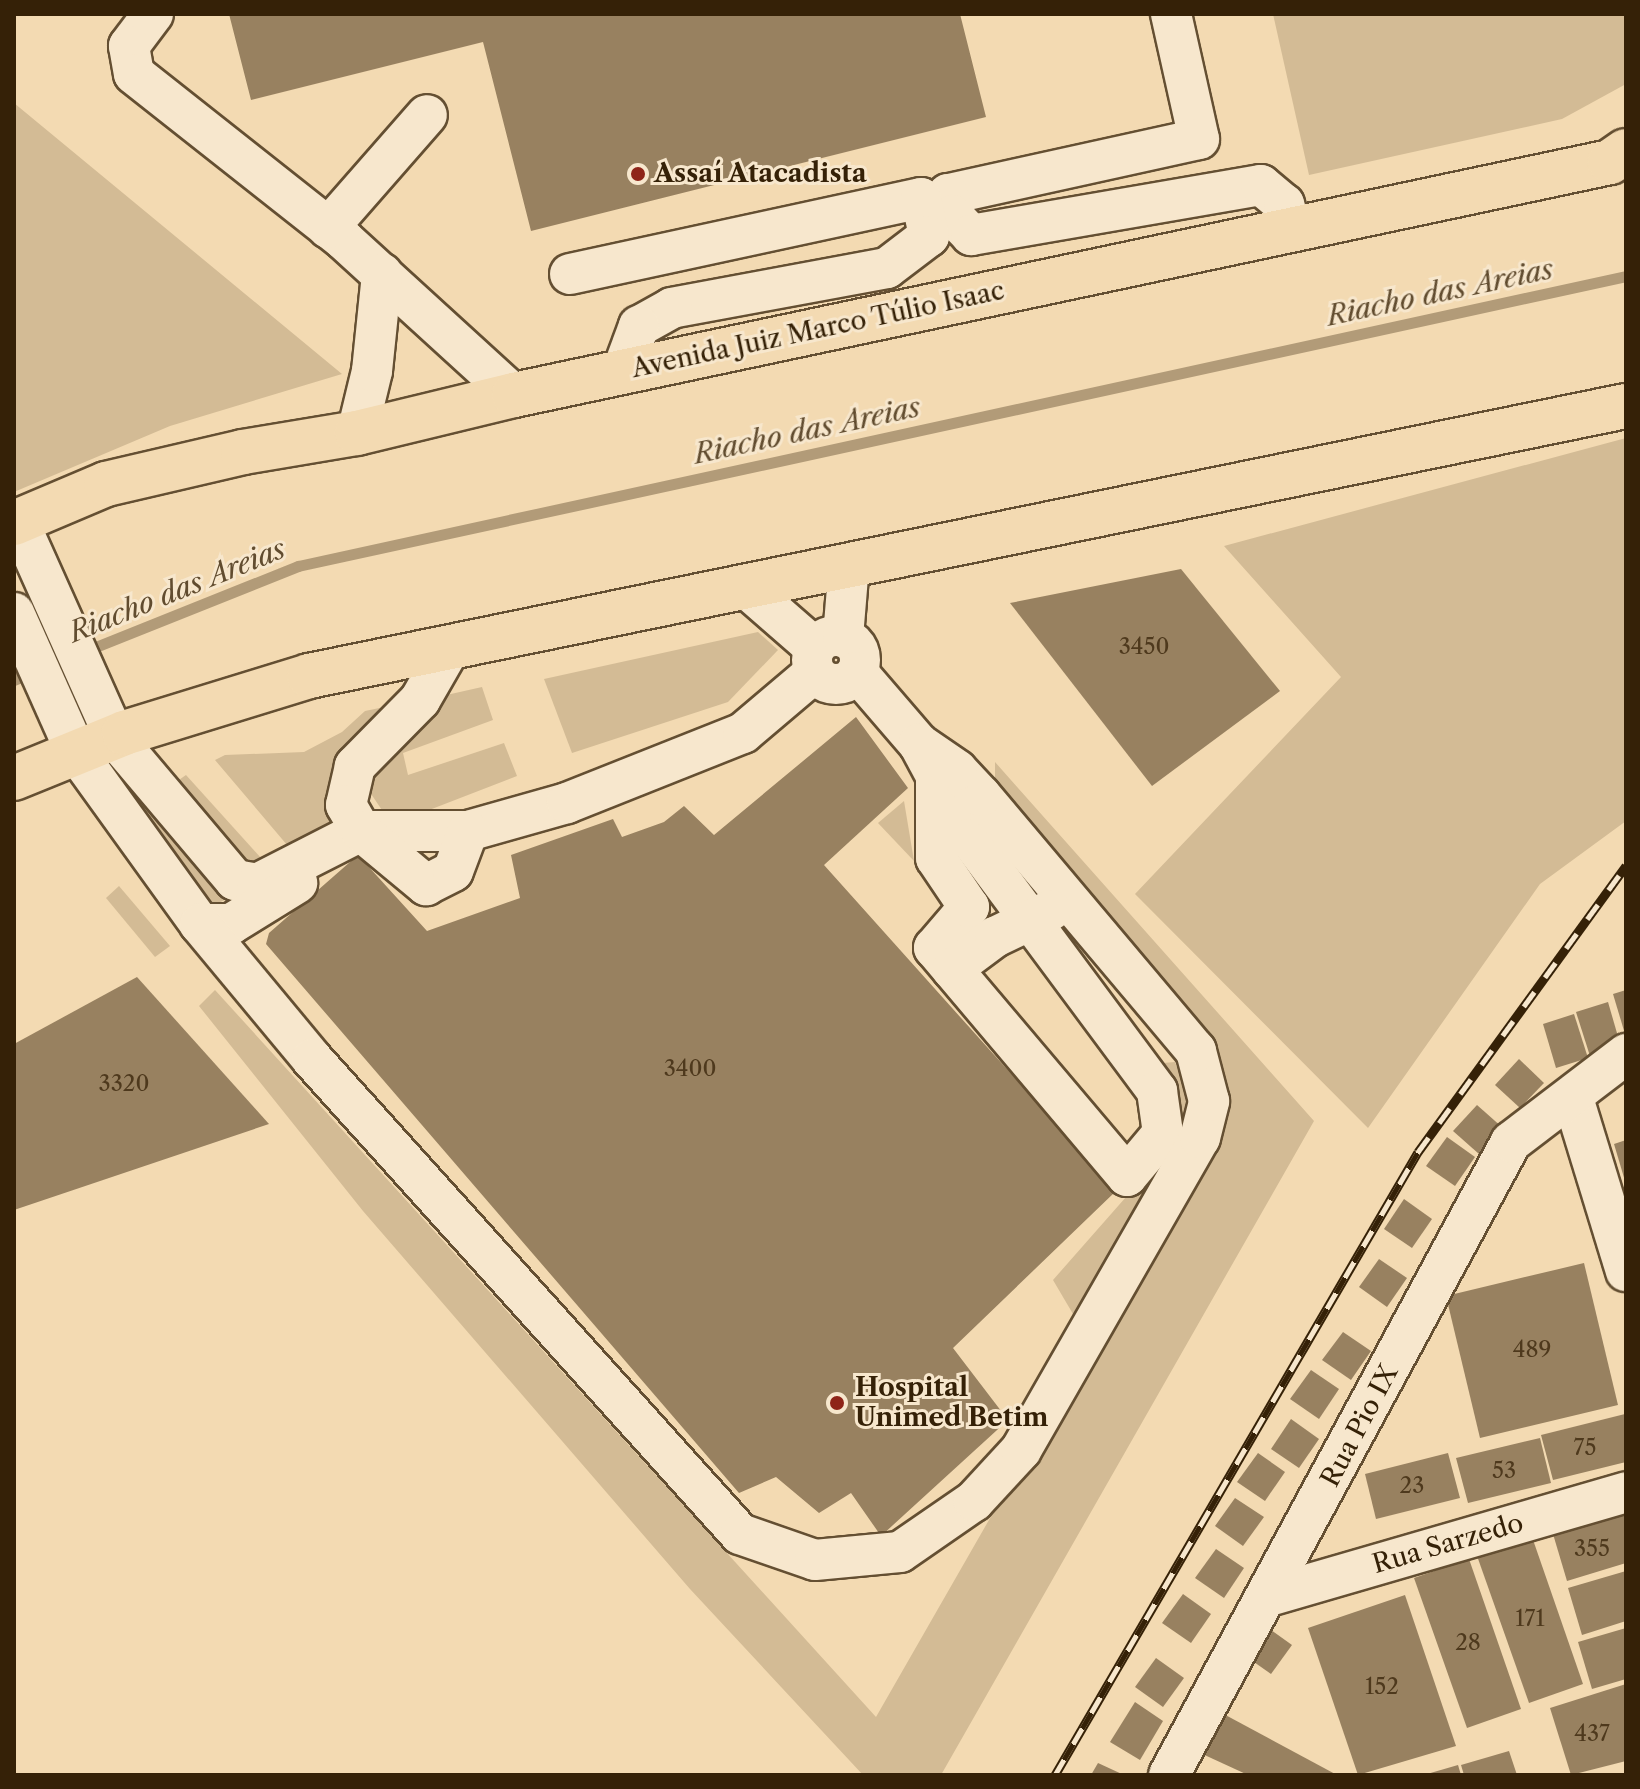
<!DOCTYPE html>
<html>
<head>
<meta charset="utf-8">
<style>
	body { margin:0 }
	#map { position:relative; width:1640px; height:1789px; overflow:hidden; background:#f3dab2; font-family:"Libre Caslon Text",serif }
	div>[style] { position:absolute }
	.green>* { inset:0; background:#d3bb95 }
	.stream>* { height:11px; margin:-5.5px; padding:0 5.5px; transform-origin:5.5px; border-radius:5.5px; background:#b29b78 }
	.building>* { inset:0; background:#988160 }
	.roads { filter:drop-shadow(2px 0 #644f32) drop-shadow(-2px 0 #644f32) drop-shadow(0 2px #644f32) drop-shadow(0 -2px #644f32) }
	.minor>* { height:40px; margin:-20px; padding:0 20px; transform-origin:20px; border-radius:20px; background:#f7e7cd }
	.minor>.ring { margin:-20px; padding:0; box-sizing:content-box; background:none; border:40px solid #f7e7cd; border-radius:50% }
	.major>* { height:44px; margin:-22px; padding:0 22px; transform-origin:22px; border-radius:22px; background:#f3dab2 }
	.rail>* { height:9px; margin-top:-4.5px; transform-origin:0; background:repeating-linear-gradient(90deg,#f7e7cd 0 18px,#352107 0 36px); box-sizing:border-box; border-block:2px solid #352107 }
	.dots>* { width:22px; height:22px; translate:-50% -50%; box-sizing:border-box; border:4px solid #f7e7cd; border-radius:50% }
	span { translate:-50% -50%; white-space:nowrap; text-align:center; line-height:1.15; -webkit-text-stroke:6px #f7e7cd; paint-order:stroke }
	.number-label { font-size:22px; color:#4e391d }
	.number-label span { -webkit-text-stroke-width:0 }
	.poi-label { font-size:26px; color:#352107; font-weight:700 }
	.left { translate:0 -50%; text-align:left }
	.street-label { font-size:26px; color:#352107 }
	.water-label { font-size:28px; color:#614c2f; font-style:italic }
	.frame { position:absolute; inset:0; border:16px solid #352107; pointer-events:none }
</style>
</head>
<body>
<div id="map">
	<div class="green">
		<i style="clip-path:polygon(1273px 14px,1626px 14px,1626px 84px,1562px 119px,1309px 175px)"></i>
		<i style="clip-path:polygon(14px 103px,342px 374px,170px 426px,14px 492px)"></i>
		<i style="clip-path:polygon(1626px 438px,1626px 821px,1540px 884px,1368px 1128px,1135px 894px,1341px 677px,1224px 546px)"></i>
		<i style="clip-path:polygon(758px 632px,778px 650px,728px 702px,572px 753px,544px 679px)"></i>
		<i style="clip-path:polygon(482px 687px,493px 720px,403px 753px,408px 775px,504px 743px,517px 776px,424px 812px,386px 816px,363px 782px,442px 696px)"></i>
		<i style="clip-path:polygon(389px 706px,333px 769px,331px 793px,342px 818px,293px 852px,215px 760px,225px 755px,304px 752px,342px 732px,365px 711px)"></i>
		<i style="clip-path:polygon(995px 762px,1314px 1121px,941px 1775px,863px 1775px,690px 1589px,363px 1211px,199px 1006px,215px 990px,876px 1717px,1220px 1117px,1222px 1061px,995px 785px)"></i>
		<i style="clip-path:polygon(186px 775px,261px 858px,249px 867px,176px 782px)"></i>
		<i style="clip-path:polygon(141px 798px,229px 898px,208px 908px,123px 808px)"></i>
		<i style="clip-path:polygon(904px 801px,914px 861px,878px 823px)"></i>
		<i style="clip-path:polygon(119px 886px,170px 946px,155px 957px,106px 898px)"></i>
		<i style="clip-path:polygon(1175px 1062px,1192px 1105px,1159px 1174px,1073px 1314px,1053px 1280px,1148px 1172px,1182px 1119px,1177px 1086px,1163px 1063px)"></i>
	</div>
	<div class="stream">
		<i style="left:83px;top:652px;width:232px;rotate:-21.8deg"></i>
		<i style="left:298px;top:566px;width:1359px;rotate:-12.32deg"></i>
		<i style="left:14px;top:680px;width:21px;rotate:-23deg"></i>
	</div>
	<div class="building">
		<i style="clip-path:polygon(229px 14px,960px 14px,986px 117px,531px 231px,483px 42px,251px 100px)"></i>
		<i style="clip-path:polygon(1181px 569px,1280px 691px,1152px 786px,1010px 603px)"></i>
		<i style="clip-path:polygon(856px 717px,908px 788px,824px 865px,1116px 1191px,953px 1348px,1008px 1420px,881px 1536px,851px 1493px,819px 1513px,776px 1477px,739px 1493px,266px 944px,269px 933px,358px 855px,427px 931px,520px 898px,511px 855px,613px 819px,622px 837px,664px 822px,684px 806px,714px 835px)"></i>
		<i style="clip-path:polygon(137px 977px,269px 1124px,14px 1210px,14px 1044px)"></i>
		<i style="clip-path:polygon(1626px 990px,1626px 1034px,1625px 1034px,1613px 994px)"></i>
		<i style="clip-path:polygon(1608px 1002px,1621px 1047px,1590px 1056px,1576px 1012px)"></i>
		<i style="clip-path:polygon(1574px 1014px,1588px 1058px,1556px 1068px,1543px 1024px)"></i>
		<i style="clip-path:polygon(1519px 1059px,1544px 1083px,1520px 1108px,1495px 1085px)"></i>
		<i style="clip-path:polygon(1477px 1105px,1503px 1128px,1479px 1154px,1453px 1131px)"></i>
		<i style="clip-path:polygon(1447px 1137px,1475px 1157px,1455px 1186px,1426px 1166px)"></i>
		<i style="clip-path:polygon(1626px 1140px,1626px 1180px,1625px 1181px,1614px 1144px)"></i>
		<i style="clip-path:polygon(1404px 1199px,1432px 1219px,1412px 1248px,1384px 1229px)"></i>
		<i style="clip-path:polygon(1379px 1259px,1407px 1278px,1387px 1307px,1359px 1287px)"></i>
		<i style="clip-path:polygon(1584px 1263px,1618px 1405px,1480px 1438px,1446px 1296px)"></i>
		<i style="clip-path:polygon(1343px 1332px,1371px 1351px,1351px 1380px,1322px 1360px)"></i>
		<i style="clip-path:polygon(1311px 1370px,1339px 1389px,1319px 1419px,1290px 1399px)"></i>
		<i style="clip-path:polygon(1625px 1414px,1626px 1462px,1553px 1480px,1541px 1435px)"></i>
		<i style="clip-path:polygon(1291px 1419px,1319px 1439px,1299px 1468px,1271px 1449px)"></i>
		<i style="clip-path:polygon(1540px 1438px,1551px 1483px,1468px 1503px,1456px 1458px)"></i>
		<i style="clip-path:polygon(1258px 1453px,1285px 1472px,1265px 1501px,1237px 1482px)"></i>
		<i style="clip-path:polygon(1448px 1453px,1460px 1498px,1376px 1519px,1365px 1474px)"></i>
		<i style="clip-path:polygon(1235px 1498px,1264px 1517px,1243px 1546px,1215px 1526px)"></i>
		<i style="clip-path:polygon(1626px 1512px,1626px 1563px,1567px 1581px,1553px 1534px)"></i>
		<i style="clip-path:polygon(1531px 1534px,1583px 1684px,1529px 1703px,1476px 1553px)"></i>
		<i style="clip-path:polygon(1216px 1549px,1244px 1568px,1224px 1598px,1195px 1578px)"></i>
		<i style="clip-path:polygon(1469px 1559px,1521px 1709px,1467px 1728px,1414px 1578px)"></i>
		<i style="clip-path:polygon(1626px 1571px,1626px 1621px,1582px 1635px,1568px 1588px)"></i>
		<i style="clip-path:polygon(1183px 1594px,1211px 1614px,1191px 1643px,1162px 1623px)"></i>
		<i style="clip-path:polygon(1405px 1595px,1456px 1746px,1358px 1775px,1308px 1628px)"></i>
		<i style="clip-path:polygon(1264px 1625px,1292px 1645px,1271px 1674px,1244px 1655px)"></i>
		<i style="clip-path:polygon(1626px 1628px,1626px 1679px,1592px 1689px,1578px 1642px)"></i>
		<i style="clip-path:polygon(1156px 1658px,1184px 1678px,1163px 1707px,1135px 1687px)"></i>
		<i style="clip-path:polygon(1626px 1684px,1626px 1761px,1571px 1775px,1550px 1708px)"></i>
		<i style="clip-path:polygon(1135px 1702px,1163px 1721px,1140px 1760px,1110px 1742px)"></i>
		<i style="clip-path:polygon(1218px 1711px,1337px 1775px,1248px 1775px,1198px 1752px)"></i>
		<i style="clip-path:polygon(1509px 1751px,1517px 1775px,1464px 1775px,1461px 1765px)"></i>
		<i style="clip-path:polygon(1098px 1763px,1124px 1775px,1091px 1775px)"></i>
		<i style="clip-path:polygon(1458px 1765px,1461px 1775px,1427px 1775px,1427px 1774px)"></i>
	</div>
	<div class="roads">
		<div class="minor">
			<i style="left:153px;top:14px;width:40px;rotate:127deg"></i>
			<i style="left:129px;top:46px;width:28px;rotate:80deg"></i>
			<i style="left:134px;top:74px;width:268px;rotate:38.3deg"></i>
			<i style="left:344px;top:240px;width:230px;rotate:42.4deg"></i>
			<i style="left:1171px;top:14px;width:128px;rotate:77.4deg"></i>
			<i style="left:1199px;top:139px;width:257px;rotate:167.6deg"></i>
			<i style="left:948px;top:194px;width:21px;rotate:79deg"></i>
			<i style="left:952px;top:215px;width:28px;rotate:46deg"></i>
			<i style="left:971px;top:235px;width:294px;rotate:-9.8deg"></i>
			<i style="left:1261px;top:185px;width:30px;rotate:40deg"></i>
			<i style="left:1284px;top:204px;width:26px;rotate:74deg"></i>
			<i style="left:328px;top:228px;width:150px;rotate:-48.8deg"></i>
			<i style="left:570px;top:274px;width:359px;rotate:-12.2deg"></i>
			<i style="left:921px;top:198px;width:39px;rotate:78deg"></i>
			<i style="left:929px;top:236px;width:53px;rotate:142.7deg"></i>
			<i style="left:887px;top:268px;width:219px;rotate:169.5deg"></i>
			<i style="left:672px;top:308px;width:38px;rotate:151deg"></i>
			<i style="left:639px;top:326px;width:49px;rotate:110.3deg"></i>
			<i style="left:357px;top:433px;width:64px;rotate:-76.4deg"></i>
			<i style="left:372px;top:371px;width:98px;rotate:-84.1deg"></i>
			<i style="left:18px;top:521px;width:238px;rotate:65.9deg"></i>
			<i style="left:115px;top:738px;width:186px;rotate:49.8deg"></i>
			<i style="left:235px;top:880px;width:22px;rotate:10deg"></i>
			<i style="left:257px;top:884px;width:117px;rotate:-27deg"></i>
			<i style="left:361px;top:831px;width:107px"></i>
			<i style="left:468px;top:831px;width:103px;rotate:-15.8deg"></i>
			<i style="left:567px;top:803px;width:189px;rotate:-21.7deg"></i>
			<i style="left:743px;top:733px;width:94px;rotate:-40.3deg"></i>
			<i style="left:744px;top:586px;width:94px;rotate:41.1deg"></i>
			<i style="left:14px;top:613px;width:152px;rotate:66deg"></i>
			<i style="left:76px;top:752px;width:212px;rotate:54.2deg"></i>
			<i style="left:200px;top:924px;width:31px"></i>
			<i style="left:231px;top:924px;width:78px;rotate:-31.8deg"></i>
			<i class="ring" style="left:812px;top:636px;width:8px;height:8px"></i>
			<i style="left:843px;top:637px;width:73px;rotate:-85.3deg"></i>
			<i style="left:451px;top:646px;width:62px;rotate:119.9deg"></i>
			<i style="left:420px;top:700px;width:93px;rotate:134.6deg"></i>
			<i style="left:355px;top:766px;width:40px;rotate:103deg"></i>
			<i style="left:346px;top:805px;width:30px;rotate:60deg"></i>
			<i style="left:361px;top:831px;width:85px;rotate:39.7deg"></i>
			<i style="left:426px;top:885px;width:30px;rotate:-27deg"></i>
			<i style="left:453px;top:871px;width:43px;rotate:-69.4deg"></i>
			<i style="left:857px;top:672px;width:95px;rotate:49.3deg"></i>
			<i style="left:919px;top:744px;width:108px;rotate:61.8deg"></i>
			<i style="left:970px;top:839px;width:314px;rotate:53.4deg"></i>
			<i style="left:1157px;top:1091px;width:42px;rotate:81.9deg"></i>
			<i style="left:1163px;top:1133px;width:56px;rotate:129.9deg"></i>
			<i style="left:1127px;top:1176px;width:299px;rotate:-130.2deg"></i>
			<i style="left:934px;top:948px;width:54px;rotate:-49.5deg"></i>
			<i style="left:969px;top:907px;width:59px;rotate:-124deg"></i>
			<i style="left:936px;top:858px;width:79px;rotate:-90deg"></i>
			<i style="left:200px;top:924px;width:175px;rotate:50.3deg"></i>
			<i style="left:312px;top:1059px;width:639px;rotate:47.98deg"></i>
			<i style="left:740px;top:1534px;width:79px;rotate:19.1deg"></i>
			<i style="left:815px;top:1560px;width:85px;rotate:-5.4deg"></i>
			<i style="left:900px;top:1552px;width:90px;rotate:-34.6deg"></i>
			<i style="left:974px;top:1501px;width:69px;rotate:-47.3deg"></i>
			<i style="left:1021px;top:1450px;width:360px;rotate:-60.2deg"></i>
			<i style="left:1200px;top:1138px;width:38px;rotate:-76deg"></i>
			<i style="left:1209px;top:1101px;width:52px;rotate:-104.6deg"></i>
			<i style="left:1196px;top:1051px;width:334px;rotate:-130.1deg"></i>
			<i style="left:981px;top:796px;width:35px;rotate:-133deg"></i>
			<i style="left:957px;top:770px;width:46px;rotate:-145.6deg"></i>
			<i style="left:952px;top:969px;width:54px;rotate:-36.7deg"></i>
			<i style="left:995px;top:937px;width:62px;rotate:-25.7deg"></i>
			<i style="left:1573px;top:1098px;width:181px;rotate:73deg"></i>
			<i style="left:1269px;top:1596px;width:372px;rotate:-16.2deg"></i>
			<i style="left:1169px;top:1775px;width:719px;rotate:-61.62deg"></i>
			<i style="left:1511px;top:1142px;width:145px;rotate:-37.4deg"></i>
		</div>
		<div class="major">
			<i style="left:14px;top:523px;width:100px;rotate:-23deg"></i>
			<i style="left:106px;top:484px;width:141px;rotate:-13.1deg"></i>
			<i style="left:243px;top:452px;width:116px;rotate:-9.5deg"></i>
			<i style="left:357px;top:433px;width:162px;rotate:-13.6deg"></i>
			<i style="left:514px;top:395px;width:1120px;rotate:-12deg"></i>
			<i style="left:1610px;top:162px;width:19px;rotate:-35deg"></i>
			<i style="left:14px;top:778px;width:119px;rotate:-22.2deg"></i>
			<i style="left:124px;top:733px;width:194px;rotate:-17.1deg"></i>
			<i style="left:309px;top:676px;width:1344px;rotate:-11.59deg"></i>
		</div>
	</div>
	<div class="rail">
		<i style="left:1055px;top:1775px;width:721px;rotate:-59.77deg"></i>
		<i style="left:1418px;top:1152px;width:354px;rotate:-54deg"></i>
	</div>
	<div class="dots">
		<i style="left:638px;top:174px;background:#8f2418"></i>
		<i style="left:837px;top:1403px;background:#8f2418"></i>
	</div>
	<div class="number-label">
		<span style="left:1144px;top:647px">3450</span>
		<span style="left:690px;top:1069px">3400</span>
		<span style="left:124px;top:1084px">3320</span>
		<span style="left:1532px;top:1350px">489</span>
		<span style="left:1585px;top:1448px">75</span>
		<span style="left:1504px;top:1471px">53</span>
		<span style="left:1412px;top:1486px">23</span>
		<span style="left:1592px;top:1549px">355</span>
		<span style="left:1530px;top:1619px">171</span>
		<span style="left:1468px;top:1643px">28</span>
		<span style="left:1382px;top:1687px">152</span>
		<span style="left:1592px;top:1734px">437</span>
	</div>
	<div class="poi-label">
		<span class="left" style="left:654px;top:174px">Assaí Atacadista</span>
		<span class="left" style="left:855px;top:1403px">Hospital<br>Unimed Betim</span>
	</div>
	<div class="street-label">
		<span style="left:818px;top:330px;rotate:-12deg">Avenida Juiz Marco Túlio Isaac</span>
		<span style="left:1360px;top:1426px;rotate:-62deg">Rua Pio IX</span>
		<span style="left:1448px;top:1544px;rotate:-16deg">Rua Sarzedo</span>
	</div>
	<div class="water-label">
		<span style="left:1440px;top:292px;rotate:-12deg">Riacho das Areias</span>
		<span style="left:807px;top:430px;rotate:-12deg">Riacho das Areias</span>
		<span style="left:177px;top:590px;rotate:-22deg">Riacho das Areias</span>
	</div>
	<div class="frame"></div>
</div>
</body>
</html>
